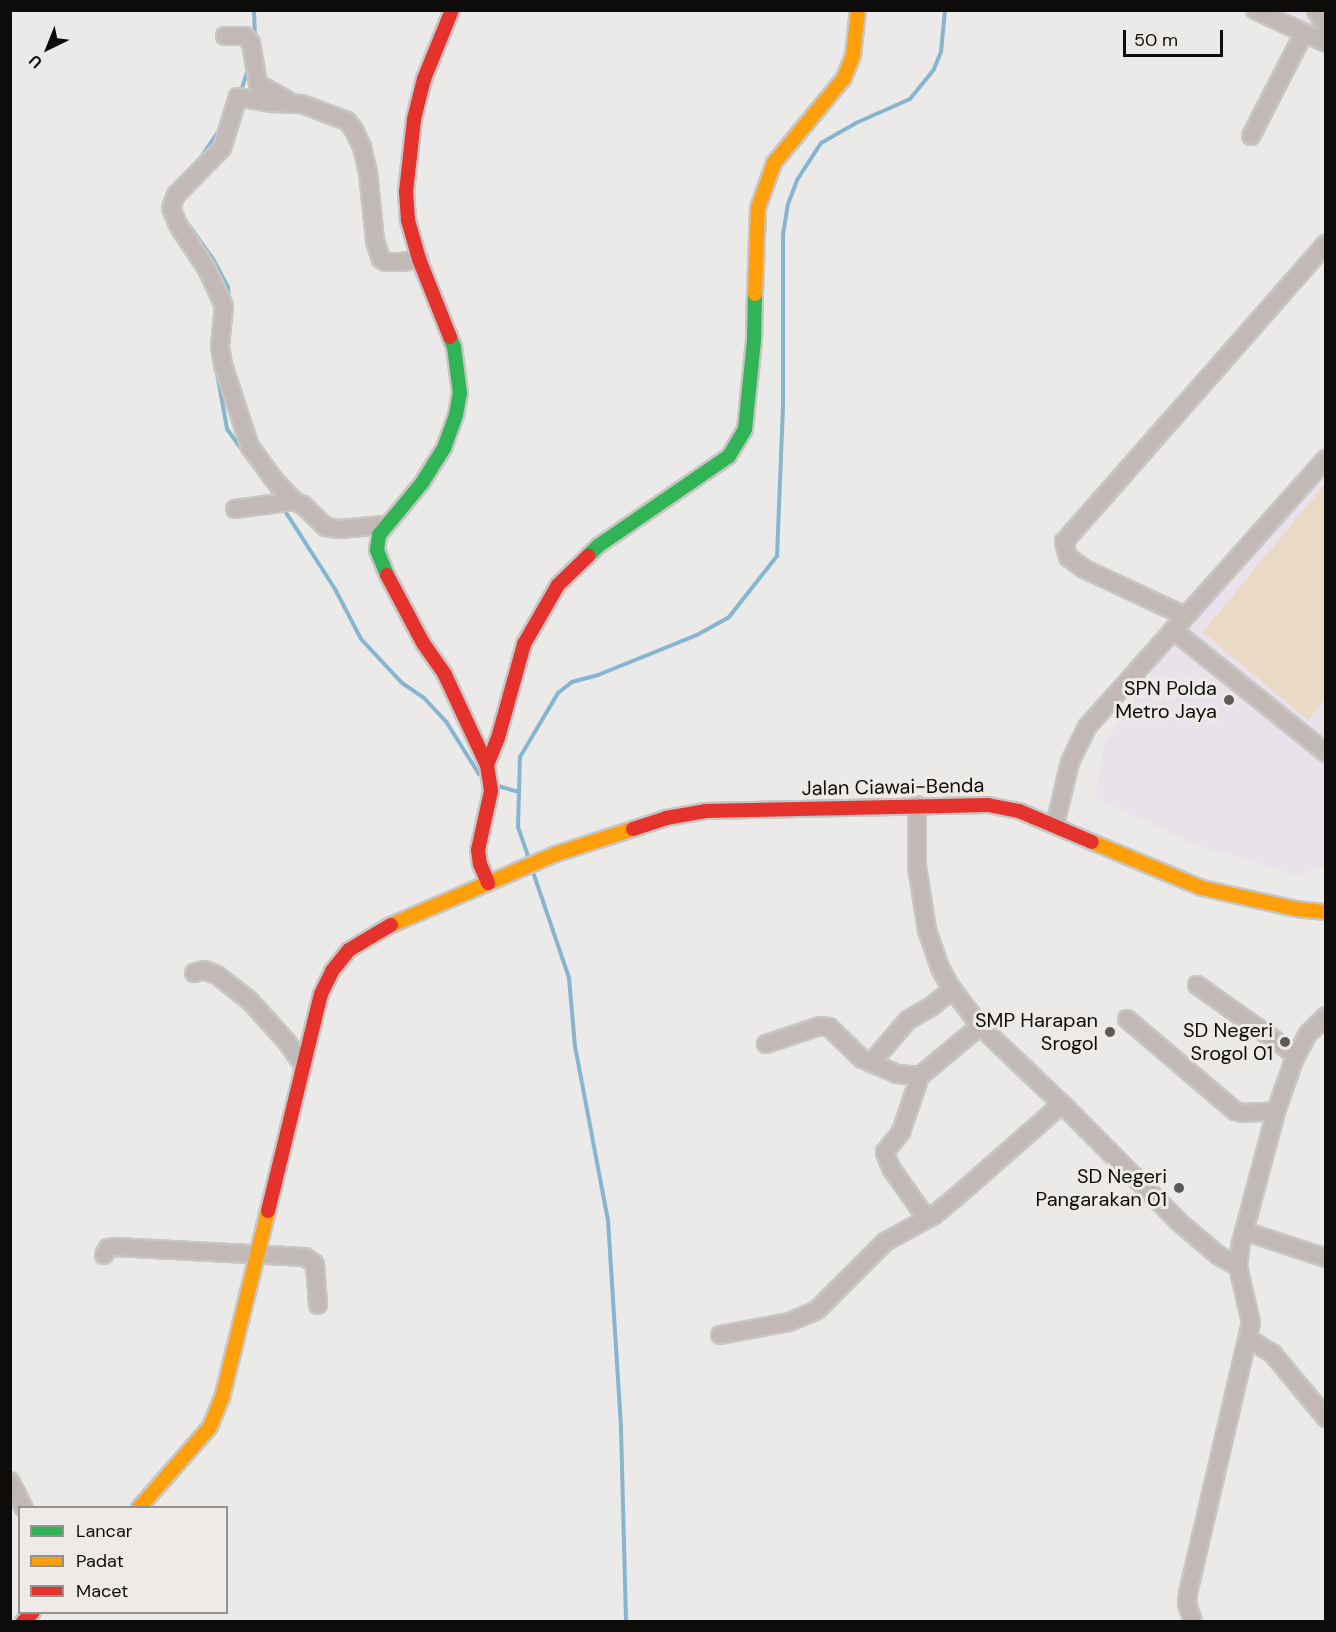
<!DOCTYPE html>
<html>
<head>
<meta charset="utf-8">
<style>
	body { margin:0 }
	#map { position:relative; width:1336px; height:1632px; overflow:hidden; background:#eceae8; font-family:"DM Sans",sans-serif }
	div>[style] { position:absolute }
	.education>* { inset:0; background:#eae2eb }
	.green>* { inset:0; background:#e9d9c5 }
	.stream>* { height:4px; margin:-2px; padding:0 2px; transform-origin:2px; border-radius:2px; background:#86b5d0 }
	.roads { filter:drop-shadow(2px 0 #c7c6c5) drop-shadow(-2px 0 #c7c6c5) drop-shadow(0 2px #c7c6c5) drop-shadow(0 -2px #c7c6c5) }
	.street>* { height:16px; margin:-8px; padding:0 8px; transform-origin:8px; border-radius:8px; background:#c2b8b6 }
	.fast>* { height:14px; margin:-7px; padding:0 7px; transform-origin:7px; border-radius:7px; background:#30b455 }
	.slow>* { height:14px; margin:-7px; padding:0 7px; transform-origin:7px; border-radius:7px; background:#ff9f0a }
	.jam>* { height:14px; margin:-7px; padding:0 7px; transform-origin:7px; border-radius:7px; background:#e5322d }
	.dots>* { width:16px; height:16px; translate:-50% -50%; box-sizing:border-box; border:3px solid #edeae7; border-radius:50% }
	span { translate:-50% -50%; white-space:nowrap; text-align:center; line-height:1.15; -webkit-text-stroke:6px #edeae7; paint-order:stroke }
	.poi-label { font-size:20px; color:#0d0c0b }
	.right { translate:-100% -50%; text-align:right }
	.street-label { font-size:20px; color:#0d0c0b }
	.frame { position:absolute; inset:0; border:12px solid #0d0c0b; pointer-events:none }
	.legend { position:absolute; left:18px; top:1506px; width:210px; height:108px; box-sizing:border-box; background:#edeae7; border:2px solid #93918f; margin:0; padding:8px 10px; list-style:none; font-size:18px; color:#0d0c0b }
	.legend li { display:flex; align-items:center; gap:12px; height:30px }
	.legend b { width:30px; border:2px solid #93918f }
	.north { position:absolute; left:18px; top:18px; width:60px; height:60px; -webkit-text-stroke:4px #edeae7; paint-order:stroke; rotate:223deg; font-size:16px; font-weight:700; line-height:24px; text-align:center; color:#0d0c0b }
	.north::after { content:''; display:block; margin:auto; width:21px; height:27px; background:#0d0c0b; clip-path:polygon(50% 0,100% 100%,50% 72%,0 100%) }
	.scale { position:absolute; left:1123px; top:30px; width:100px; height:27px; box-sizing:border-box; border:3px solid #0d0c0b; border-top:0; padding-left:8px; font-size:18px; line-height:21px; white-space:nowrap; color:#0d0c0b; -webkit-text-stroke:4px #edeae7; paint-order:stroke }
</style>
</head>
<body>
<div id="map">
	<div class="education">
		<i style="clip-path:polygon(1266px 11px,1325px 11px,1325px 35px)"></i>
		<i style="clip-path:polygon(1325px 472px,1325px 866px,1297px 875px,1198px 846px,1095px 798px,1104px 743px,1162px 657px)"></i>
	</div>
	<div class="green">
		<i style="clip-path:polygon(1325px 484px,1325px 699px,1308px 720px,1203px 632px)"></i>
	</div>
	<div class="stream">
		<i style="left:254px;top:10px;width:29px;rotate:88deg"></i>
		<i style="left:241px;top:91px;width:25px;rotate:-72deg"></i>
		<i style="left:197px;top:163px;width:41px;rotate:-55.9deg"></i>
		<i style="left:182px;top:216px;width:53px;rotate:54.2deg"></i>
		<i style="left:213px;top:259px;width:32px;rotate:62deg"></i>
		<i style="left:228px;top:287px;width:13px;rotate:86deg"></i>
		<i style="left:215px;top:362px;width:68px;rotate:79.8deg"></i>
		<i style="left:227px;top:429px;width:29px;rotate:54deg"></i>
		<i style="left:266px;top:482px;width:20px;rotate:57deg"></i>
		<i style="left:283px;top:508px;width:96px;rotate:57.3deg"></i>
		<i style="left:335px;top:589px;width:56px;rotate:62.5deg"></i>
		<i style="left:361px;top:639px;width:60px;rotate:47deg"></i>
		<i style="left:402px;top:683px;width:27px;rotate:34deg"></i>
		<i style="left:424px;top:698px;width:34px;rotate:47deg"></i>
		<i style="left:447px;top:723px;width:60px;rotate:57.9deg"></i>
		<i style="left:498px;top:786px;width:22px;rotate:16deg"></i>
		<i style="left:528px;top:856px;width:31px;rotate:-109deg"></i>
		<i style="left:518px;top:827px;width:70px;rotate:-88.4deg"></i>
		<i style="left:520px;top:757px;width:74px;rotate:-59.3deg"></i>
		<i style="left:558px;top:693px;width:18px;rotate:-38deg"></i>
		<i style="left:572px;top:682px;width:27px;rotate:-15deg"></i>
		<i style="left:598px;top:675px;width:107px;rotate:-22deg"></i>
		<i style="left:697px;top:635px;width:37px;rotate:-29deg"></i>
		<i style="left:729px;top:617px;width:78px;rotate:-51.8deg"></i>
		<i style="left:777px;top:556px;width:151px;rotate:-87.7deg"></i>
		<i style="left:783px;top:405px;width:170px;rotate:-90deg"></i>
		<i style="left:783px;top:235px;width:31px;rotate:-81deg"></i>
		<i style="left:788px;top:204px;width:26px;rotate:-69deg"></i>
		<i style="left:797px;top:180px;width:44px;rotate:-57deg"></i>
		<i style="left:821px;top:143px;width:40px;rotate:-29.7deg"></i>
		<i style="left:856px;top:123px;width:59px;rotate:-24deg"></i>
		<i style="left:910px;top:99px;width:38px;rotate:-51deg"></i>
		<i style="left:934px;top:69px;width:18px;rotate:-68deg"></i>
		<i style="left:941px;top:52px;width:42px;rotate:-84.6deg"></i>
		<i style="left:534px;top:875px;width:109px;rotate:71.2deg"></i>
		<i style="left:569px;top:978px;width:68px;rotate:85deg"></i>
		<i style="left:575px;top:1046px;width:177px;rotate:79.3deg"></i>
		<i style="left:608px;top:1220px;width:209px;rotate:86.4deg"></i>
		<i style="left:621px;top:1429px;width:193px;rotate:88.5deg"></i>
	</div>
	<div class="roads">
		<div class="street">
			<i style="left:1255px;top:10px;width:78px;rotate:24.9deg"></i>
			<i style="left:1316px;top:10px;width:21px;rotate:61deg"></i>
			<i style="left:225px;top:36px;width:20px"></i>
			<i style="left:245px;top:36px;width:9px;rotate:49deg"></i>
			<i style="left:251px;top:43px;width:42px;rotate:80.3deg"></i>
			<i style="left:258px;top:84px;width:35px;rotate:29deg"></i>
			<i style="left:1251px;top:136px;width:116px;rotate:-62.8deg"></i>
			<i style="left:294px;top:501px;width:33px;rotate:-133deg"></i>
			<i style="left:272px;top:477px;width:37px;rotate:-126deg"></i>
			<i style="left:250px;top:447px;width:86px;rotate:-108.2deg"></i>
			<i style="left:223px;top:365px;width:19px;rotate:-99deg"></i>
			<i style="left:220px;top:346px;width:40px;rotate:-84.3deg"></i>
			<i style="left:224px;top:306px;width:41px;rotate:-114.7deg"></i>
			<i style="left:207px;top:269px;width:53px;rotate:-123.4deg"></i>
			<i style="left:178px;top:225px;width:18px;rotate:-112deg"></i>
			<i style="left:171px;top:208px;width:14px;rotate:-69deg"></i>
			<i style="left:176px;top:195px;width:66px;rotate:-45.6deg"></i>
			<i style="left:222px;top:148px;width:53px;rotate:-72.6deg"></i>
			<i style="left:238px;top:97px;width:36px;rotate:10deg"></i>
			<i style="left:273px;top:103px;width:29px;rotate:2deg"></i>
			<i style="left:302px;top:104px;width:48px;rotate:20.7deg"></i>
			<i style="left:347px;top:121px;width:11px;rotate:52deg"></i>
			<i style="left:354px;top:130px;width:19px;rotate:65deg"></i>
			<i style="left:362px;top:147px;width:26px;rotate:77deg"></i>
			<i style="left:368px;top:172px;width:69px;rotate:84.2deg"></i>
			<i style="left:375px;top:241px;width:19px;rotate:72deg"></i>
			<i style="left:381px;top:259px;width:6px;rotate:31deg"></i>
			<i style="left:386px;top:262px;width:16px"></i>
			<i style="left:402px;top:262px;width:17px;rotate:-10deg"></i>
			<i style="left:235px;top:509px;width:60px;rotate:-7.7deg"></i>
			<i style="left:294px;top:501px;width:10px;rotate:24deg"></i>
			<i style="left:303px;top:505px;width:32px;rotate:44deg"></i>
			<i style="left:326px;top:527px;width:13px;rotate:9deg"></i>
			<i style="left:339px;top:529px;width:46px;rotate:-5deg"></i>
			<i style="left:1185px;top:616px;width:111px;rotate:-155deg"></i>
			<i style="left:1084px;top:569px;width:20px;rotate:-143deg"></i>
			<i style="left:1068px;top:557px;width:16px;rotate:-105deg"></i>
			<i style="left:1064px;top:542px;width:397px;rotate:-48.7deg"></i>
			<i style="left:1173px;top:630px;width:196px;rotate:38.8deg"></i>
			<i style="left:917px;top:805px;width:61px;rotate:90deg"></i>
			<i style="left:917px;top:866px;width:65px;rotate:81.1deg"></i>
			<i style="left:927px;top:930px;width:40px;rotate:71.1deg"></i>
			<i style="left:940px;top:968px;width:21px;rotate:61deg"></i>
			<i style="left:950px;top:986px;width:50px;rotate:53.1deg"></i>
			<i style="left:980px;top:1026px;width:113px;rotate:43.6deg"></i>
			<i style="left:1062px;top:1104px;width:166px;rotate:45.2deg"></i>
			<i style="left:1179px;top:1222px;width:52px;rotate:40.4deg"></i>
			<i style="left:1219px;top:1256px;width:21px;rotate:28deg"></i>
			<i style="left:1055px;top:825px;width:65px;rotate:-76.6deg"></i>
			<i style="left:1070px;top:762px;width:39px;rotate:-64deg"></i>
			<i style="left:1087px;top:727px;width:359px;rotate:-48.3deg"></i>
			<i style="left:194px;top:973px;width:10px;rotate:-17deg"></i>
			<i style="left:204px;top:970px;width:14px;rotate:21deg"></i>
			<i style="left:217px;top:975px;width:42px;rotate:38.2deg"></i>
			<i style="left:250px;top:1001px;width:55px;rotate:47.9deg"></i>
			<i style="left:287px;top:1042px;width:28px;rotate:55deg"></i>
			<i style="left:1197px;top:985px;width:121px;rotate:35.3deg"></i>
			<i style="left:1127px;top:1019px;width:142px;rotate:40.4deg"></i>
			<i style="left:1235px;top:1111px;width:8px;rotate:14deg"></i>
			<i style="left:1243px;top:1113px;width:33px;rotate:-3deg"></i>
			<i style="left:766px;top:1044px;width:57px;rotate:-18.4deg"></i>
			<i style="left:820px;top:1026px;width:9px;rotate:6deg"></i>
			<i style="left:829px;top:1027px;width:46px;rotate:44.1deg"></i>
			<i style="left:862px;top:1059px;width:38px;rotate:23deg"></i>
			<i style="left:897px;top:1074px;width:23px;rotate:5deg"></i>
			<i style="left:871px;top:1063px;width:57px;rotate:-49.3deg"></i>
			<i style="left:908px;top:1020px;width:28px;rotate:-30deg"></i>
			<i style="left:932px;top:1006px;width:26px;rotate:-40deg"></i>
			<i style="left:927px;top:1219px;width:62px;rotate:-125.2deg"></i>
			<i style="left:891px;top:1168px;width:17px;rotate:-111deg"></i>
			<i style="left:885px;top:1152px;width:26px;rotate:-51deg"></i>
			<i style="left:901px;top:1132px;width:59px;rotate:-71.3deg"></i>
			<i style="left:920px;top:1076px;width:78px;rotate:-39.8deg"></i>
			<i style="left:1244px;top:1231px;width:86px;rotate:18.2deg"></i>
			<i style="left:104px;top:1255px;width:8px;rotate:-60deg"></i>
			<i style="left:108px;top:1248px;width:8px;rotate:-7deg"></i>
			<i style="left:116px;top:1247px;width:189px;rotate:3deg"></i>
			<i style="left:305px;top:1257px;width:12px;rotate:35deg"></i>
			<i style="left:315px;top:1264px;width:41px;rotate:85.8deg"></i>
			<i style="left:720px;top:1335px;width:70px;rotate:-10.7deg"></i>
			<i style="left:789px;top:1322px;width:30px;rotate:-23deg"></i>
			<i style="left:817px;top:1310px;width:96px;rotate:-45deg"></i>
			<i style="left:885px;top:1242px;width:56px;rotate:-28.9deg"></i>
			<i style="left:934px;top:1215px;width:28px;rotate:-39deg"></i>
			<i style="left:956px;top:1197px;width:141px;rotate:-41.3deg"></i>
			<i style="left:1249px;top:1339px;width:28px;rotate:32deg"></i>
			<i style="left:1273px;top:1354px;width:83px;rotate:50.4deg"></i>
			<i style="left:10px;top:1481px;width:30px;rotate:63deg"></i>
			<i style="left:1193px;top:1622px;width:20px;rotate:-108deg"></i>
			<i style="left:1187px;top:1603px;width:10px;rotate:-84deg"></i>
			<i style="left:1188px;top:1593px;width:277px;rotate:-76.9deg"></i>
			<i style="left:1251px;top:1323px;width:58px;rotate:-102.8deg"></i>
			<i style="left:1238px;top:1266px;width:23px;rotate:-83deg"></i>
			<i style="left:1241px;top:1243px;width:137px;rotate:-75.1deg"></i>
			<i style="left:1276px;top:1111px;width:54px;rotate:-70.6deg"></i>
			<i style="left:1294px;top:1060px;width:30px;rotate:-62deg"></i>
			<i style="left:1308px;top:1034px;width:25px;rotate:-45deg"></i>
		</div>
		<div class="fast">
			<i style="left:588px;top:556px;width:14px;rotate:-45deg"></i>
			<i style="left:598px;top:546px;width:159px;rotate:-34.5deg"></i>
			<i style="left:729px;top:456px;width:31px;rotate:-59deg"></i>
			<i style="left:745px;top:429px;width:89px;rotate:-84.2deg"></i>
			<i style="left:754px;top:340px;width:46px;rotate:-88.8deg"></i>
			<i style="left:387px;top:575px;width:27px;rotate:-112deg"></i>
			<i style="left:377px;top:550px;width:15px;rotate:-82deg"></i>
			<i style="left:379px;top:535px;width:67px;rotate:-50.4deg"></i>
			<i style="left:422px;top:483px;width:41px;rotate:-57.8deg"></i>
			<i style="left:444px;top:448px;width:35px;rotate:-70deg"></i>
			<i style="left:456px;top:415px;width:22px;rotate:-80deg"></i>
			<i style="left:460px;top:393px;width:46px;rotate:-97.4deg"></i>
			<i style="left:454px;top:347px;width:11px;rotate:-112deg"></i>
		</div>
		<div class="slow">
			<i style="left:755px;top:294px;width:86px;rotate:-88deg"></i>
			<i style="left:758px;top:208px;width:48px;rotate:-70.4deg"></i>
			<i style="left:774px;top:163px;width:110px;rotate:-50.5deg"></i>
			<i style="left:844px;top:78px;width:24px;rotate:-68deg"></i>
			<i style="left:853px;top:56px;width:46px;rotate:-83.8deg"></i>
			<i style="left:1092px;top:842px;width:119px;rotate:22.7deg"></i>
			<i style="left:1202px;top:888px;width:96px;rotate:12.6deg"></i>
			<i style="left:1296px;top:909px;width:30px;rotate:6deg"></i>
			<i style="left:391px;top:925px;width:180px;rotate:-23.3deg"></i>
			<i style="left:556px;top:854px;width:81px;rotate:-18deg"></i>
			<i style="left:139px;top:1508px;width:108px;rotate:-48.8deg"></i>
			<i style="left:210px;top:1427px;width:31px;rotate:-68deg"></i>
			<i style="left:222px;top:1398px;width:193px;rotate:-76.2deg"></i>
		</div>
		<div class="jam">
			<i style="left:450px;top:337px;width:84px;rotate:-111.7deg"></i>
			<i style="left:419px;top:259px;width:41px;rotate:-105.8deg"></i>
			<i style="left:408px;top:220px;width:28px;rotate:-94deg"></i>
			<i style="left:406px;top:192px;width:73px;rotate:-83.7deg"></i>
			<i style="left:414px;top:119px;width:41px;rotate:-76deg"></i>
			<i style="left:424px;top:79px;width:74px;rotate:-67.9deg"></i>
			<i style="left:387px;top:575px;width:77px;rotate:62.1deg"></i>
			<i style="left:423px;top:643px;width:39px;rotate:55deg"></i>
			<i style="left:445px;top:675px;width:99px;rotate:65deg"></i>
			<i style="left:487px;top:765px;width:26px;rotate:81deg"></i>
			<i style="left:491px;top:791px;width:60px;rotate:102.4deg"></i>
			<i style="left:478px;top:850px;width:14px;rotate:82deg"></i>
			<i style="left:480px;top:864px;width:21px;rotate:67deg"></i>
			<i style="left:487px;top:765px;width:29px;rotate:-68deg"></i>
			<i style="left:498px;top:738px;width:98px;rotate:-74.5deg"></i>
			<i style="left:524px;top:644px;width:68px;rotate:-60deg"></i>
			<i style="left:558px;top:585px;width:42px;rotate:-44deg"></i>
			<i style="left:633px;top:829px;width:35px;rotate:-18deg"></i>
			<i style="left:666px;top:818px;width:40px;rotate:-10deg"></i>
			<i style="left:705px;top:811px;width:283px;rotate:-1.2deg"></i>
			<i style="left:988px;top:805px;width:32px;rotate:11deg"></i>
			<i style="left:1019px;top:811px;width:79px;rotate:23deg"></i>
			<i style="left:268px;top:1211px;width:223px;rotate:-76.3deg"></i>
			<i style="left:321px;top:994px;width:25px;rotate:-64deg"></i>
			<i style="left:332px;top:971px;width:27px;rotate:-51deg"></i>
			<i style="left:349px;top:950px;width:49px;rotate:-30.8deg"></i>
			<i style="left:23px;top:1622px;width:14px;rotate:-45deg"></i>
		</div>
	</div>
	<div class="dots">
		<i style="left:1229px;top:700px;background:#5b5a58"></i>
		<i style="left:1110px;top:1032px;background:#5b5a58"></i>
		<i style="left:1285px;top:1042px;background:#5b5a58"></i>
		<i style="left:1179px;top:1188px;background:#5b5a58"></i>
	</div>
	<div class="poi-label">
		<span class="right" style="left:1217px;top:700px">SPN Polda<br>Metro Jaya</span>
		<span class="right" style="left:1098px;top:1032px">SMP Harapan<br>Srogol</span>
		<span class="right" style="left:1273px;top:1042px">SD Negeri<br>Srogol 01</span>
		<span class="right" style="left:1167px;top:1188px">SD Negeri<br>Pangarakan 01</span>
	</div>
	<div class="street-label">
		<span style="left:893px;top:787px;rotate:-1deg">Jalan Ciawai-Benda</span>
	</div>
	<div class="frame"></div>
	<ul class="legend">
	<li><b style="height:8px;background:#30b455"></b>Lancar</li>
	<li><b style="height:8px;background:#ff9f0a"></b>Padat</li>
	<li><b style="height:8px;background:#e5322d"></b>Macet</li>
	</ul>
	<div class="north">U</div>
	<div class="scale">50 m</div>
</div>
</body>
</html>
